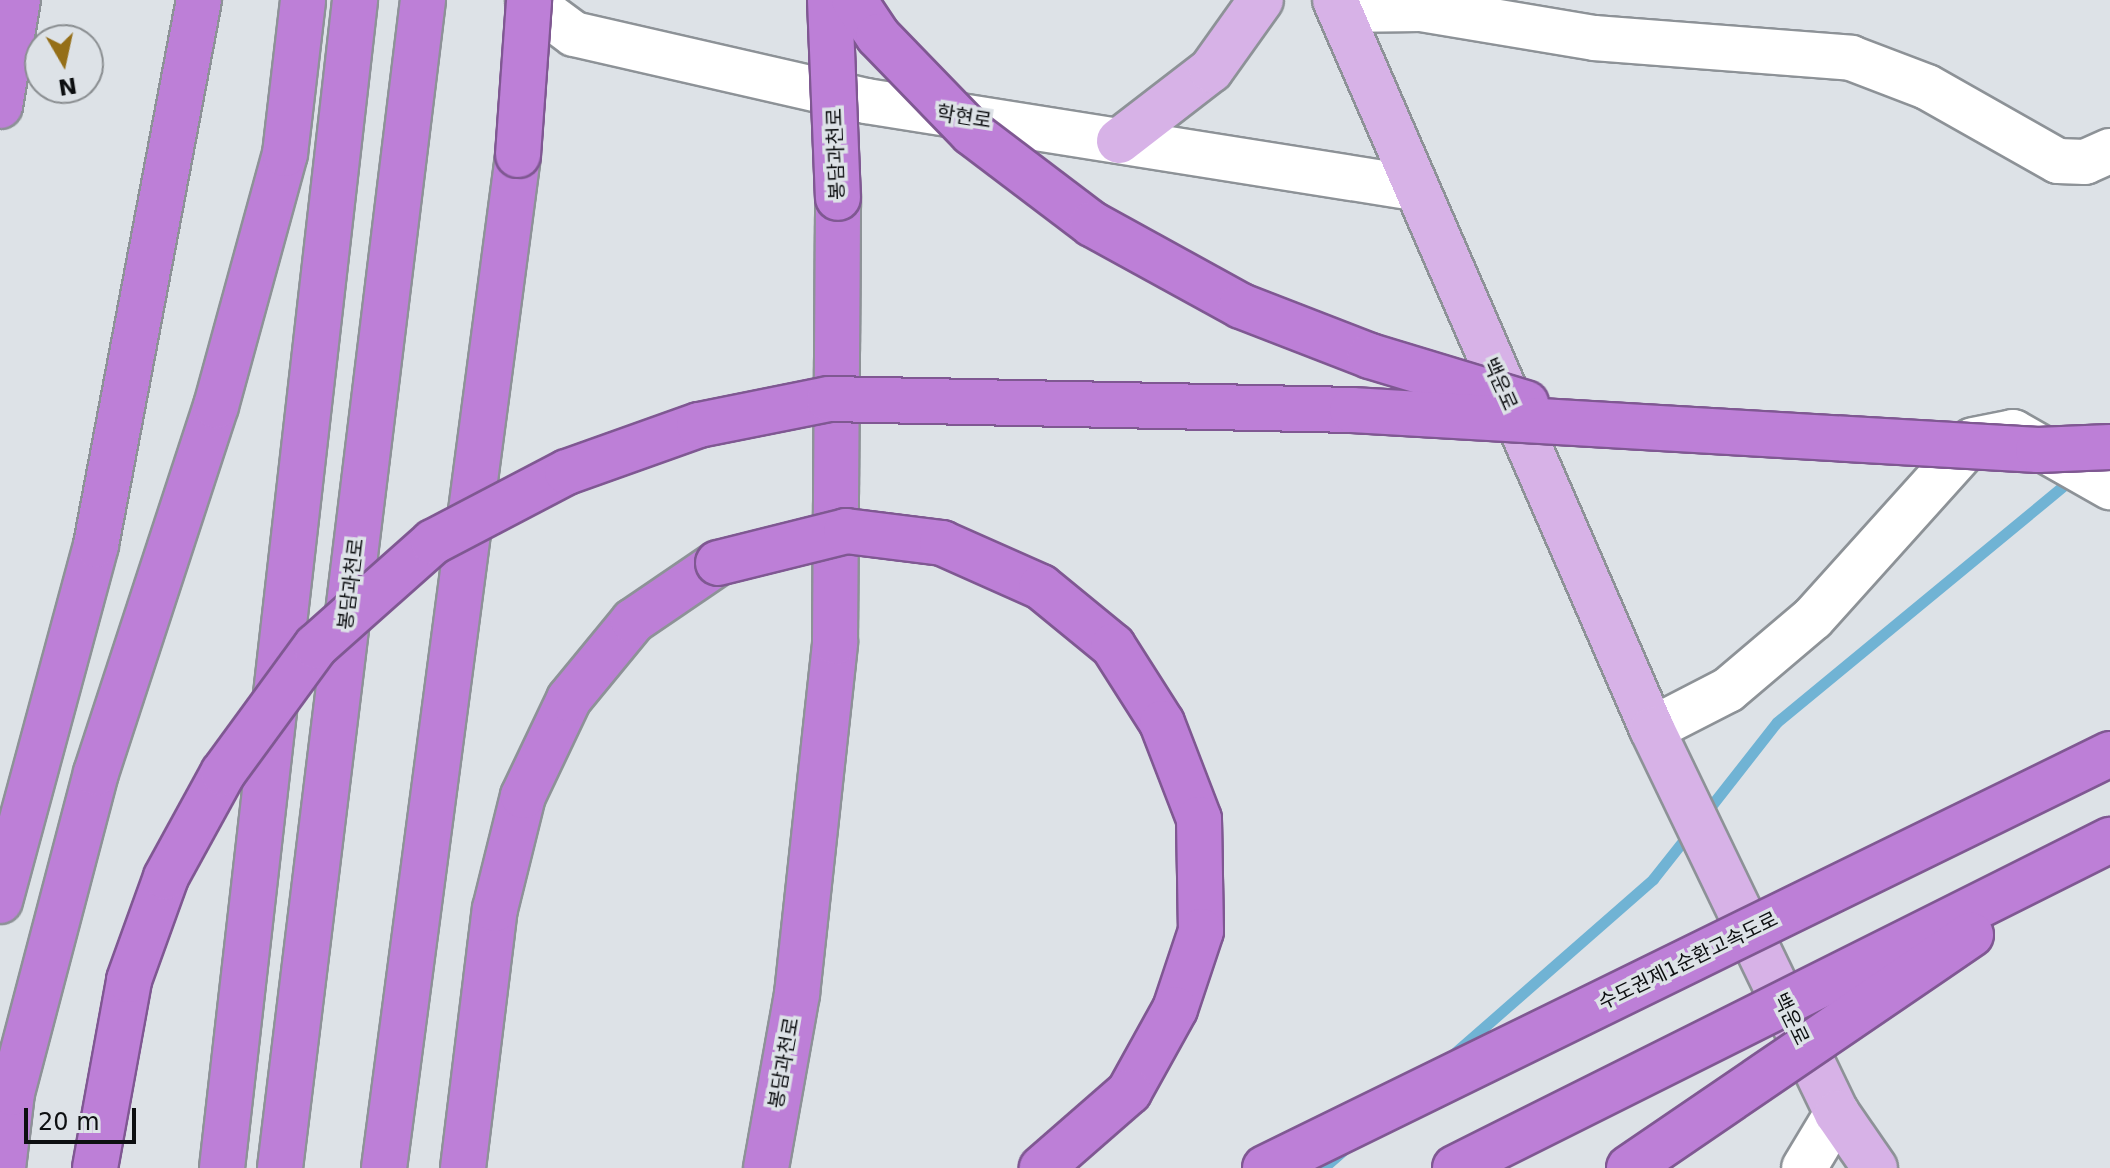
<!DOCTYPE html>
<html>
<head>
<meta charset="utf-8">
<style>
	body { margin:0 }
	#map { position:relative; width:2110px; height:1168px; overflow:hidden; background:#dde2e7; font-family:"DejaVu Sans","Noto Sans KR",sans-serif }
	div>[style] { position:absolute }
	.stream>* { height:11px; margin:-5.5px; padding:0 5.5px; transform-origin:5.5px; border-radius:5.5px; background:#70b3d4 }
	.roads { filter:drop-shadow(2px 0 #8d9297) drop-shadow(-2px 0 #8d9297) drop-shadow(0 2px #8d9297) drop-shadow(0 -2px #8d9297) }
	.minor>* { height:44px; margin:-22px; padding:0 22px; transform-origin:22px; border-radius:22px; background:#fff }
	.major>* { height:44px; margin:-22px; padding:0 22px; transform-origin:22px; border-radius:22px; background:#d7b2e7 }
	.highway>* { height:44px; margin:-22px; padding:0 22px; transform-origin:22px; border-radius:22px; background:#bd7fd7 }
	.bridges { filter:drop-shadow(2px 0 #7f5892) drop-shadow(-2px 0 #7f5892) drop-shadow(0 2px #7f5892) drop-shadow(0 -2px #7f5892) }
	.highway-bridge>* { height:44px; margin:-22px; padding:0 22px; transform-origin:22px; border-radius:22px; background:#bd7fd7 }
	span { translate:-50% -50%; white-space:nowrap; text-align:center; line-height:1.15; -webkit-text-stroke:7px #dde2e7; paint-order:stroke }
	.street-label { font-size:20px; color:#0d0f11 }
	.north { position:absolute; left:24px; top:24px; width:80px; height:80px; box-sizing:border-box; background:#dde2e7; border:2px solid #8a8e91; border-radius:50%; rotate:171deg; font-size:22px; font-weight:700; line-height:32px; text-align:center; color:#0d0f11 }
	.north::after { content:''; display:block; margin:auto; width:28px; height:36px; background:#956f18; clip-path:polygon(50% 0,100% 100%,50% 72%,0 100%) }
	.scale { position:absolute; left:24px; top:1108px; width:112px; height:36px; box-sizing:border-box; border:4px solid #0d0f11; border-top:0; padding-left:10px; font-size:24px; line-height:28px; white-space:nowrap; color:#0d0f11; -webkit-text-stroke:6px #dde2e7; paint-order:stroke }
</style>
</head>
<body>
<div id="map">
	<div class="stream">
		<i style="left:1704px;top:815px;width:118px;rotate:-51.9deg"></i>
		<i style="left:1777px;top:722px;width:385px;rotate:-39.5deg"></i>
		<i style="left:1450px;top:1057px;width:270px;rotate:-41.2deg"></i>
		<i style="left:1653px;top:879px;width:61px;rotate:-51.6deg"></i>
		<i style="left:1323px;top:1168px;width:28px;rotate:-41deg"></i>
	</div>
	<div class="roads">
		<div class="minor">
			<i style="left:528px;top:0;width:57px;rotate:36.5deg"></i>
			<i style="left:574px;top:34px;width:300px;rotate:12.9deg"></i>
			<i style="left:866px;top:101px;width:555px;rotate:9.02deg"></i>
			<i style="left:1340px;top:10px;width:81px;rotate:-0.7deg"></i>
			<i style="left:1421px;top:9px;width:175px;rotate:9.5deg"></i>
			<i style="left:1594px;top:38px;width:258px;rotate:4.4deg"></i>
			<i style="left:1851px;top:58px;width:81px;rotate:20.9deg"></i>
			<i style="left:1927px;top:87px;width:150px;rotate:29.5deg"></i>
			<i style="left:2058px;top:161px;width:27px;rotate:2deg"></i>
			<i style="left:2085px;top:162px;width:27px;rotate:-24deg"></i>
			<i style="left:1652px;top:729px;width:85px;rotate:-27.2deg"></i>
			<i style="left:1728px;top:690px;width:111px;rotate:-40.3deg"></i>
			<i style="left:1813px;top:618px;width:239px;rotate:-48deg"></i>
			<i style="left:1973px;top:440px;width:41px;rotate:-11.3deg"></i>
			<i style="left:2013px;top:432px;width:112px;rotate:29.6deg"></i>
			<i style="left:1804px;top:1168px;width:64px;rotate:-59deg"></i>
		</div>
		<div class="major">
			<i style="left:1335px;top:0;width:795px;rotate:66.5deg"></i>
			<i style="left:1652px;top:729px;width:426px;rotate:64.3deg"></i>
			<i style="left:1837px;top:1113px;width:67px;rotate:55.4deg"></i>
			<i style="left:1119px;top:141px;width:116px;rotate:-37.7deg"></i>
			<i style="left:1211px;top:70px;width:86px;rotate:-54.5deg"></i>
		</div>
		<div class="highway">
			<i style="left:0;top:106px;width:108px;rotate:-80.4deg"></i>
			<i style="left:0;top:901px;width:369px;rotate:-74.9deg"></i>
			<i style="left:96px;top:545px;width:555px;rotate:-79.3deg"></i>
			<i style="left:3px;top:1168px;width:76px;rotate:-83.2deg"></i>
			<i style="left:12px;top:1093px;width:331px;rotate:-75.3deg"></i>
			<i style="left:96px;top:773px;width:386px;rotate:-71.9deg"></i>
			<i style="left:216px;top:406px;width:261px;rotate:-74.7deg"></i>
			<i style="left:285px;top:154px;width:155px;rotate:-83.3deg"></i>
			<i style="left:222px;top:1168px;width:1176px;rotate:-83.5deg"></i>
			<i style="left:280px;top:1168px;width:1177px;rotate:-83.02deg"></i>
			<i style="left:384px;top:1168px;width:1022px;rotate:-82.46deg"></i>
			<i style="left:463px;top:1168px;width:261px;rotate:-83deg"></i>
			<i style="left:495px;top:909px;width:116px;rotate:-76.1deg"></i>
			<i style="left:523px;top:796px;width:107px;rotate:-64.6deg"></i>
			<i style="left:569px;top:699px;width:101px;rotate:-50.6deg"></i>
			<i style="left:633px;top:621px;width:103px;rotate:-34.3deg"></i>
			<i style="left:766px;top:1168px;width:177px;rotate:-79.9deg"></i>
			<i style="left:797px;top:994px;width:354px;rotate:-83.8deg"></i>
			<i style="left:835px;top:642px;width:444px;rotate:-89.6deg"></i>
		</div>
	</div>
	<div class="bridges">
		<div class="highway-bridge">
			<i style="left:830px;top:0;width:198px;rotate:87.7deg"></i>
			<i style="left:854px;top:0;width:43px;rotate:56.3deg"></i>
			<i style="left:878px;top:36px;width:135px;rotate:45.9deg"></i>
			<i style="left:972px;top:133px;width:151px;rotate:37.2deg"></i>
			<i style="left:1092px;top:224px;width:170px;rotate:28.8deg"></i>
			<i style="left:1241px;top:306px;width:138px;rotate:21.2deg"></i>
			<i style="left:1370px;top:356px;width:163px;rotate:16.8deg"></i>
			<i style="left:518px;top:155px;width:155px;rotate:-85.9deg"></i>
			<i style="left:718px;top:563px;width:132px;rotate:-14deg"></i>
			<i style="left:846px;top:531px;width:97px;rotate:7.1deg"></i>
			<i style="left:942px;top:543px;width:108px;rotate:24deg"></i>
			<i style="left:1041px;top:587px;width:93px;rotate:39.3deg"></i>
			<i style="left:1113px;top:646px;width:91px;rotate:57.5deg"></i>
			<i style="left:1162px;top:723px;width:103px;rotate:68.9deg"></i>
			<i style="left:1199px;top:819px;width:112px;rotate:89deg"></i>
			<i style="left:1201px;top:931px;width:82px;rotate:108.4deg"></i>
			<i style="left:1175px;top:1009px;width:95px;rotate:119deg"></i>
			<i style="left:1129px;top:1092px;width:116px;rotate:138.9deg"></i>
			<i style="left:95px;top:1168px;width:191px;rotate:-79.7deg"></i>
			<i style="left:129px;top:980px;width:109px;rotate:-70.2deg"></i>
			<i style="left:166px;top:877px;width:119px;rotate:-61.3deg"></i>
			<i style="left:223px;top:773px;width:157px;rotate:-53.8deg"></i>
			<i style="left:316px;top:646px;width:157px;rotate:-41.6deg"></i>
			<i style="left:433px;top:542px;width:151px;rotate:-27.6deg"></i>
			<i style="left:567px;top:472px;width:140px;rotate:-19.6deg"></i>
			<i style="left:699px;top:425px;width:133px;rotate:-11.3deg"></i>
			<i style="left:829px;top:399px;width:523px;rotate:1.2deg"></i>
			<i style="left:1352px;top:410px;width:687px;rotate:3.34deg"></i>
			<i style="left:2038px;top:450px;width:72px;rotate:-2.4deg"></i>
			<i style="left:1265px;top:1168px;width:941px;rotate:-26.1deg"></i>
			<i style="left:1455px;top:1168px;width:733px;rotate:-26.6deg"></i>
			<i style="left:1629px;top:1168px;width:414px;rotate:-34.3deg"></i>
		</div>
	</div>
	<div class="street-label">
		<span style="left:964px;top:117px;rotate:9deg">학현로</span>
		<span style="left:836px;top:154px;rotate:-92deg">봉담과천로</span>
		<span style="left:1500px;top:384px;rotate:66deg">백운로</span>
		<span style="left:351px;top:584px;rotate:-83deg">봉담과천로</span>
		<span style="left:1688px;top:961px;rotate:-26deg">수도권제1순환고속도로</span>
		<span style="left:1791px;top:1019px;rotate:64deg">백운로</span>
		<span style="left:784px;top:1063px;rotate:-80deg">봉담과천로</span>
	</div>
	<div class="north">N</div>
	<div class="scale">20 m</div>
</div>
</body>
</html>
